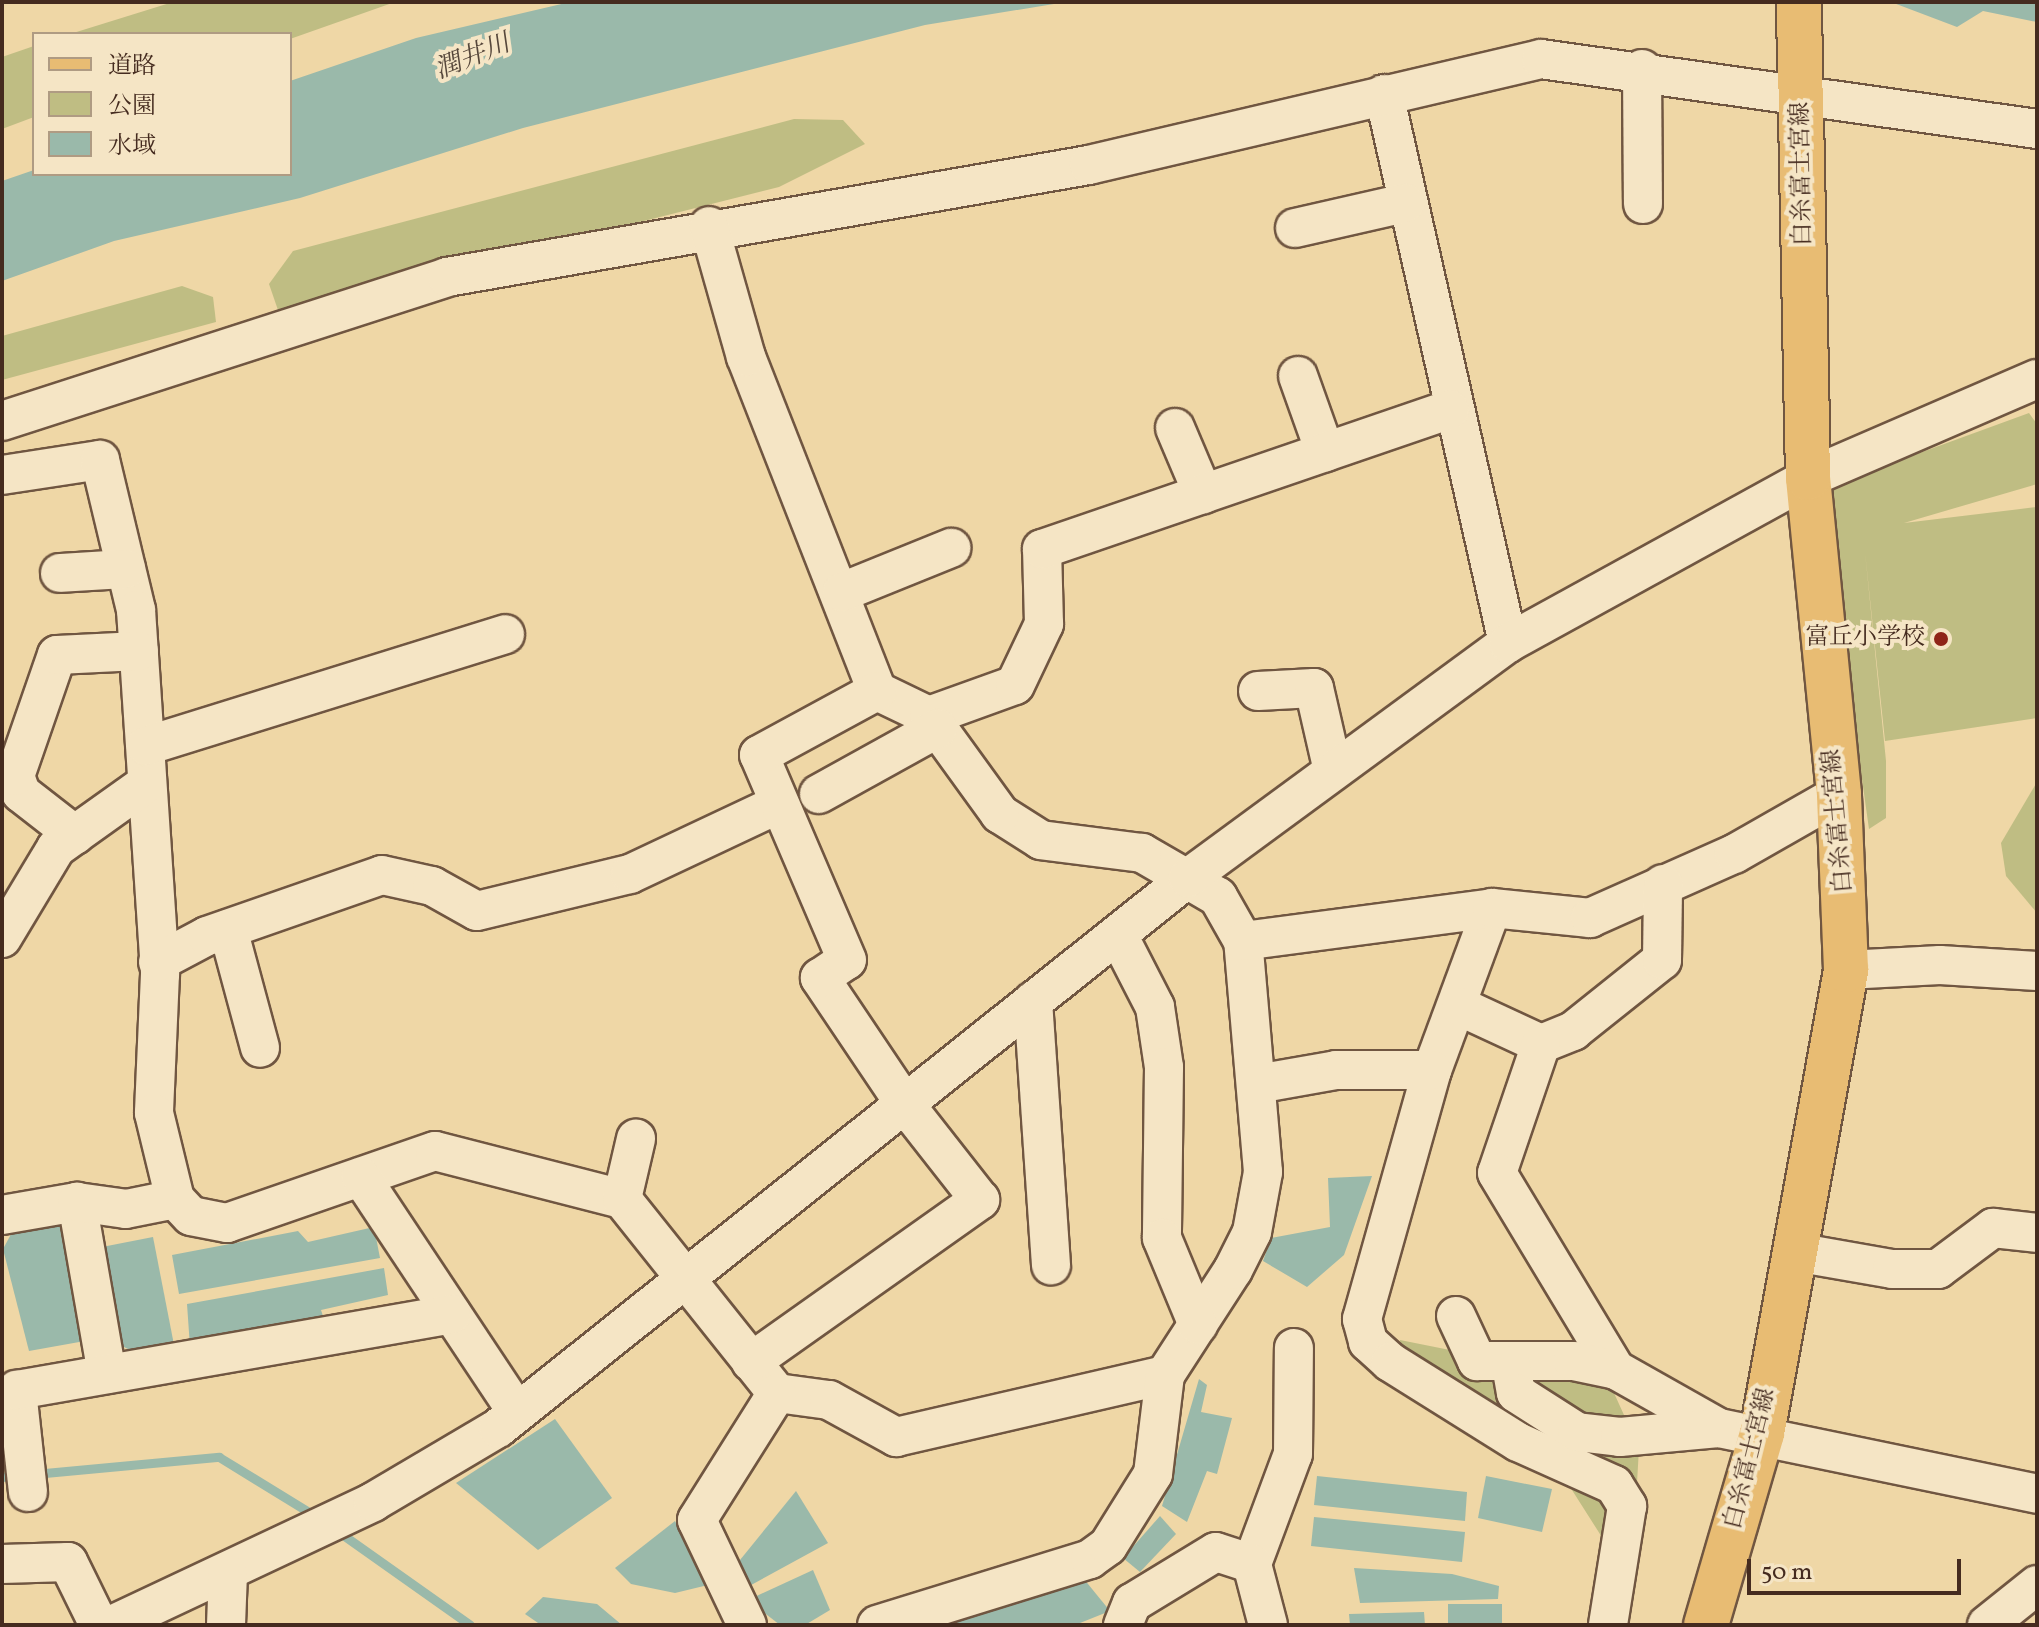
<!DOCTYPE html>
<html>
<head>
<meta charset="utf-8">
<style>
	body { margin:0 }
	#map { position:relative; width:2039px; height:1627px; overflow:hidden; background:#efd7a6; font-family:Vollkorn,"Noto Serif JP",serif }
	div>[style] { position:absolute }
	.green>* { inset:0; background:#bfbd83 }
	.water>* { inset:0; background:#9ab9aa }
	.stream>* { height:9px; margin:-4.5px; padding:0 4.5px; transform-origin:4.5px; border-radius:4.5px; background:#9ab9aa }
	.roads { filter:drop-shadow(2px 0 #705641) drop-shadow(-2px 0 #705641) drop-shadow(0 2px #705641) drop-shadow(0 -2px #705641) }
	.minor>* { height:38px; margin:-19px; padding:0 19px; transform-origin:19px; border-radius:19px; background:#f5e5c5 }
	.major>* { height:44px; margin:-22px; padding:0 22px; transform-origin:22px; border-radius:22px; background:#e8bc73 }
	.dots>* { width:22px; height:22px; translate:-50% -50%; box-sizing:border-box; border:4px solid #f5e5c5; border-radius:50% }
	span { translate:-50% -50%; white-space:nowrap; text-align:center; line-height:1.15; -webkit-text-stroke:8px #f5e5c5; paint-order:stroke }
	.street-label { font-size:24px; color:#452b1f }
	.poi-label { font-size:24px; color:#452b1f }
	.right { translate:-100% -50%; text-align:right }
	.water-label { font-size:26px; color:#56473b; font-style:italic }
	.frame { position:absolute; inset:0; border:4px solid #452b1f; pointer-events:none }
	.legend { position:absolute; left:32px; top:32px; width:260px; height:144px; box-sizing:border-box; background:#f5e5c5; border:2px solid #af9b83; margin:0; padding:10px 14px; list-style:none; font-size:24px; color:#452b1f }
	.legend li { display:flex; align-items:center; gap:16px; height:40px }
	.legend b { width:40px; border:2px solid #af9b83 }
	.scale { position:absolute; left:1747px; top:1559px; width:214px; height:36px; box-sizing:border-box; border:4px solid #452b1f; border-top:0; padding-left:10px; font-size:24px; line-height:28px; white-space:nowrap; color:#452b1f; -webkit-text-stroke:6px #f5e5c5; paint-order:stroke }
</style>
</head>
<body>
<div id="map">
	<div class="green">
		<i style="clip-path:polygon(173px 2px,395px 2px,290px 39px,70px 34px)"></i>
		<i style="clip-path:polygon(34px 46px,34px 117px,2px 129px,2px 57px)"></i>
		<i style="clip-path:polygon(794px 119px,843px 120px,865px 144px,779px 187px,279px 313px,269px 284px,293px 251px)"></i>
		<i style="clip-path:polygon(182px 286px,213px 297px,216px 322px,2px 380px,2px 336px)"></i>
		<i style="clip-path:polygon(2029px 413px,2037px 424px,2037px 484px,1904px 523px,2037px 507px,2037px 718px,1885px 741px,1865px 552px,1886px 761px,1886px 818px,1869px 829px,1821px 489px)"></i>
		<i style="clip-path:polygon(2037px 782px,2037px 913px,2006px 876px,2001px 843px)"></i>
		<i style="clip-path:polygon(1400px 1340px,1609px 1382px,1639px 1448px,1629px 1625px,1587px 1625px,1619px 1564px,1537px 1435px,1407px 1398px)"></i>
	</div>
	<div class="water">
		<i style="clip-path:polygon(570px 2px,1066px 2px,925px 25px,523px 128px,300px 198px,114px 241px,2px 281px,2px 181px,34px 170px,290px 174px,290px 81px,416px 38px)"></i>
		<i style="clip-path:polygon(1891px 2px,2037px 2px,2037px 22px,1983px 11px,1957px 27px)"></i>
		<i style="clip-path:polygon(1372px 1176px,1344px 1255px,1307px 1287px,1263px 1261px,1271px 1238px,1330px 1227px,1328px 1178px)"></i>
		<i style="clip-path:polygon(72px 1215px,96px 1339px,29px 1351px,3px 1249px,16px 1225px)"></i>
		<i style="clip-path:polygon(374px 1227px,380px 1258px,179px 1294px,172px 1255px,298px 1231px,308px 1242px)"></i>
		<i style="clip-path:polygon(153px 1237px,175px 1350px,136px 1353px,118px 1344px,102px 1247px)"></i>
		<i style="clip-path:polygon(384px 1268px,388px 1295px,321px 1310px,325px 1322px,190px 1347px,187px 1304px)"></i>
		<i style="clip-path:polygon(1199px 1379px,1207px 1385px,1201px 1412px,1232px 1418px,1217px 1474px,1207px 1471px,1187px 1522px,1162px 1506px)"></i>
		<i style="clip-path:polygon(555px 1419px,612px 1498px,538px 1550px,456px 1483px)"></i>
		<i style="clip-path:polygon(1317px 1476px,1467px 1492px,1465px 1521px,1314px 1505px)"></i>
		<i style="clip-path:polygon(1486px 1476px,1552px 1489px,1542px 1532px,1478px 1518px)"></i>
		<i style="clip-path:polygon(796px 1491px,828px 1543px,742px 1590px,731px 1571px)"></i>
		<i style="clip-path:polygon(1160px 1516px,1176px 1534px,1140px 1572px,1123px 1558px)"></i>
		<i style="clip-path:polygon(1314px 1517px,1465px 1532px,1462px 1562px,1311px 1546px)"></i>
		<i style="clip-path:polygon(675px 1521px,708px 1585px,675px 1593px,631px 1584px,615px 1568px)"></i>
		<i style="clip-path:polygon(1354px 1568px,1452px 1574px,1499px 1586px,1498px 1599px,1360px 1603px)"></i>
		<i style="clip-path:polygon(813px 1570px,830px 1610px,805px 1625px,780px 1625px,748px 1600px)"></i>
		<i style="clip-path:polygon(1079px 1573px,1110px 1611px,1075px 1625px,902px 1625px)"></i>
		<i style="clip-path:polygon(543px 1597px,597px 1604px,622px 1625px,541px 1625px,525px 1614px)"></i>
		<i style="clip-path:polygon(1448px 1604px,1502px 1604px,1502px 1625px,1448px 1625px)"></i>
		<i style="clip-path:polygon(1424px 1612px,1425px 1625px,1350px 1625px,1349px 1614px)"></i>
	</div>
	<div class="stream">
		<i style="left:34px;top:1474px;width:186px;rotate:-5.3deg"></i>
		<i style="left:219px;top:1457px;width:115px;rotate:31.5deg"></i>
		<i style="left:2px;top:1477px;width:17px;rotate:-7deg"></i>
		<i style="left:336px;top:1530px;width:164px;rotate:35.3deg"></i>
	</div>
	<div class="roads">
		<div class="minor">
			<i style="left:1642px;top:69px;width:135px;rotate:89.6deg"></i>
			<i style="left:1384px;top:94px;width:563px;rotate:77.27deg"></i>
			<i style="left:1295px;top:228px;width:113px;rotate:-12.8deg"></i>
			<i style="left:1298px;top:376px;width:81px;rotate:70.4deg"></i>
			<i style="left:2px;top:421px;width:468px;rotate:-17.9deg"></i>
			<i style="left:447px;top:277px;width:652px;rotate:-9.9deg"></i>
			<i style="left:1089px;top:165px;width:464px;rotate:-13.2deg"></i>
			<i style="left:1541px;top:59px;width:501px;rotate:8.03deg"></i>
			<i style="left:1175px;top:428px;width:72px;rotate:67deg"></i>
			<i style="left:2px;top:475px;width:99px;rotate:-8.7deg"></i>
			<i style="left:100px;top:460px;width:154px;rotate:76.5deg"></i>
			<i style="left:136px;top:610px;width:365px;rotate:86.2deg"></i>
			<i style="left:160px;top:974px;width:139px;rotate:92.5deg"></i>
			<i style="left:154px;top:1113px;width:89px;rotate:76.3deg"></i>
			<i style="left:175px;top:1199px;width:23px;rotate:47deg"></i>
			<i style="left:191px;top:1216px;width:37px;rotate:11deg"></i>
			<i style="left:227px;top:1223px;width:220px;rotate:-19.1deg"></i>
			<i style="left:435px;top:1151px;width:193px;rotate:14.4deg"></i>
			<i style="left:622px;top:1199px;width:248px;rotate:51.4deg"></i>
			<i style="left:777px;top:1393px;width:52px;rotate:7.7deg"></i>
			<i style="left:829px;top:1400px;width:77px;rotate:28.9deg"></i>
			<i style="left:896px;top:1437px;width:276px;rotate:-13deg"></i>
			<i style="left:1165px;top:1375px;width:125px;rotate:-57.1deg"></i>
			<i style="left:1233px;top:1270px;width:42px;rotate:-63.4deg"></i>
			<i style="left:1252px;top:1232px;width:61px;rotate:-79.6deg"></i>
			<i style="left:1263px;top:1172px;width:232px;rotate:-94.9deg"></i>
			<i style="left:1243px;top:941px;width:51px;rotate:-119.6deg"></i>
			<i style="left:1218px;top:897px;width:88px;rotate:-149.9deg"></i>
			<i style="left:1142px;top:853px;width:102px;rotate:-172.7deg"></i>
			<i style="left:1041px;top:840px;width:49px;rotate:-147.6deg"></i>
			<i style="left:1000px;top:814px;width:121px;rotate:-125.9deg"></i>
			<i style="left:929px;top:716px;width:58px;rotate:-154.3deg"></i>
			<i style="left:877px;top:691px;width:359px;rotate:-111.4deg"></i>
			<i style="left:746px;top:357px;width:136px;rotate:-105.8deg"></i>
			<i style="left:60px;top:573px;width:66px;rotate:-3.5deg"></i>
			<i style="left:842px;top:592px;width:118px;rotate:-22deg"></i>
			<i style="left:1258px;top:691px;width:56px;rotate:-3.1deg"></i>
			<i style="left:1314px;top:688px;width:85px;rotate:77.1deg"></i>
			<i style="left:929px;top:716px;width:91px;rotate:-19.8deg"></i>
			<i style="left:1015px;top:685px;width:68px;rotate:-64.6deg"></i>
			<i style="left:1044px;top:624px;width:75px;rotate:-91.5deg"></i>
			<i style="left:1042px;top:549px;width:431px;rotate:-18.9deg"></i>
			<i style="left:146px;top:746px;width:376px;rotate:-17.3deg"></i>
			<i style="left:819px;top:794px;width:136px;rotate:-29deg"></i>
			<i style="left:75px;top:835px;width:68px;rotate:-142.1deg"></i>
			<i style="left:21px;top:793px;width:18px;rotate:-109deg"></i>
			<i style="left:15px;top:776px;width:128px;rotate:-70.9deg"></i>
			<i style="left:57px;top:655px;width:82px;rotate:-2.8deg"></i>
			<i style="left:1492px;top:908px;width:173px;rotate:110.3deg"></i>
			<i style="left:1432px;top:1070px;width:259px;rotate:105.7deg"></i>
			<i style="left:1362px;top:1319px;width:24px;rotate:75deg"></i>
			<i style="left:1368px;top:1342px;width:30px;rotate:42deg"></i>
			<i style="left:1390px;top:1362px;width:151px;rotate:32deg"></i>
			<i style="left:1518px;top:1442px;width:105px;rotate:24.1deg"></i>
			<i style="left:1614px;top:1485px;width:25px;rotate:58deg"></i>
			<i style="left:1627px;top:1506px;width:121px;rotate:99.1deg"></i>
			<i style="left:228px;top:929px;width:123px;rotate:74.9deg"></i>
			<i style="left:1118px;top:935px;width:81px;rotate:62.8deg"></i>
			<i style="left:1155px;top:1007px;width:61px;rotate:81.5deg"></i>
			<i style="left:1164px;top:1067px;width:171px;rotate:90.7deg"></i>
			<i style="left:1162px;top:1238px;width:94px;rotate:67.5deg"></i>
			<i style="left:2px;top:938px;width:105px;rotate:-59deg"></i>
			<i style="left:56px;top:848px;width:107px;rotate:-35.5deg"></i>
			<i style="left:1243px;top:941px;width:251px;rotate:-7.5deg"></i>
			<i style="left:1492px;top:908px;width:99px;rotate:5.8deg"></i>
			<i style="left:1590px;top:918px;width:158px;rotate:-24deg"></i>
			<i style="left:1734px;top:854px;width:121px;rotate:-29.7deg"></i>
			<i style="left:158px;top:962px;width:55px;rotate:-28deg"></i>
			<i style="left:207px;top:936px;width:185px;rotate:-19.2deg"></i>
			<i style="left:382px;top:875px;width:51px;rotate:12.4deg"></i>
			<i style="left:432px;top:886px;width:51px;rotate:29.1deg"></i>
			<i style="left:477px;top:911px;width:157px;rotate:-13.6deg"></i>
			<i style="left:630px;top:874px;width:165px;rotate:-25.2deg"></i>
			<i style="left:1846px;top:970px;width:94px;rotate:-3deg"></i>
			<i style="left:1940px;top:965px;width:97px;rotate:3.5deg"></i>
			<i style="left:1033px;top:1001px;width:265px;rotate:86.1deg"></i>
			<i style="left:1461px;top:1007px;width:88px;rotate:24.8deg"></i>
			<i style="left:1541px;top:1044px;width:35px;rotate:-22deg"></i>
			<i style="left:1573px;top:1031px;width:114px;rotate:-38.6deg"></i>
			<i style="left:1662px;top:960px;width:76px;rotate:-89.2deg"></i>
			<i style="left:1541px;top:1044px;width:136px;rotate:108.8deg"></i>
			<i style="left:1497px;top:1173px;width:230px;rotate:58.9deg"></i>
			<i style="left:1616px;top:1370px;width:118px;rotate:29.4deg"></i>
			<i style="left:1719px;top:1428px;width:325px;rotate:11.7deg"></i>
			<i style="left:1257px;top:1084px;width:80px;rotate:-10deg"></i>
			<i style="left:1336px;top:1070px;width:96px"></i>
			<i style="left:361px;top:1177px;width:282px;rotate:56.4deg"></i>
			<i style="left:622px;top:1199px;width:62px;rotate:-76.9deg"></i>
			<i style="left:2px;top:1215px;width:76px;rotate:-9.8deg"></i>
			<i style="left:1795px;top:1252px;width:98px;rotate:9.9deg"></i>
			<i style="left:1892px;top:1269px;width:46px"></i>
			<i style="left:1938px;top:1269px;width:69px;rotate:-36.7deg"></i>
			<i style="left:1993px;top:1228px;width:44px;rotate:6.5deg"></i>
			<i style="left:1456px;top:1316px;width:50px;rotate:65deg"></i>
			<i style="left:1477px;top:1361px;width:96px"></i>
			<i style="left:1573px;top:1361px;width:44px;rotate:11.8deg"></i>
			<i style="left:751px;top:1362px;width:281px;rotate:-35.3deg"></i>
			<i style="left:980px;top:1200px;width:123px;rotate:-128.1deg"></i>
			<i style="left:904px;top:1103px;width:151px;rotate:-123.9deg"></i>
			<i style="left:820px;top:978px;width:32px;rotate:-34deg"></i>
			<i style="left:847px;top:960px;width:223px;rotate:-113.2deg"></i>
			<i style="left:759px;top:755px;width:134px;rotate:-28.5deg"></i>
			<i style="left:1511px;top:1365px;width:28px;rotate:80deg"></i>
			<i style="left:1516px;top:1393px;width:72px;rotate:32.6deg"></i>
			<i style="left:1577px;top:1432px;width:43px;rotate:6.6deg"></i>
			<i style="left:1620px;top:1437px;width:99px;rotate:-5.2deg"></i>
			<i style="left:107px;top:1374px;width:175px;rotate:-99.9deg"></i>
			<i style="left:77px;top:1202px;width:49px;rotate:8.1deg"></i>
			<i style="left:126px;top:1209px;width:50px;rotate:-11.5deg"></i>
			<i style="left:28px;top:1492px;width:103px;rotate:-96.2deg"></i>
			<i style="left:17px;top:1390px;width:441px;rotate:-9.9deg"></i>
			<i style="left:2px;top:1564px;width:66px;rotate:-1.7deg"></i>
			<i style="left:68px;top:1562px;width:70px;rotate:63.8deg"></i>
			<i style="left:1252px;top:1564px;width:117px;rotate:-69.6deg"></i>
			<i style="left:1293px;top:1454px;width:106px;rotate:-89.5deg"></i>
			<i style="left:112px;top:1625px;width:289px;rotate:-25.2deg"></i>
			<i style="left:373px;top:1502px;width:145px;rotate:-30.6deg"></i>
			<i style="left:498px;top:1428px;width:882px;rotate:-38.56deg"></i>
			<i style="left:1188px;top:878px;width:397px;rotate:-36.3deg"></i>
			<i style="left:1508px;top:643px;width:342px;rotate:-28.8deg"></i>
			<i style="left:1808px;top:478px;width:249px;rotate:-23.4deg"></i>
			<i style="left:226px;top:1625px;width:51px;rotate:-87.8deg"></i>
			<i style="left:747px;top:1625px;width:116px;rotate:-115.5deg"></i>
			<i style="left:697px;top:1520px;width:150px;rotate:-57.8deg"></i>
			<i style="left:877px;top:1625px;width:223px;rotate:-17.2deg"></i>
			<i style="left:1090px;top:1559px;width:22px;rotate:-36deg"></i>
			<i style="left:1108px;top:1546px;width:85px;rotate:-58deg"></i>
			<i style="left:1153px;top:1474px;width:100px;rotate:-83.1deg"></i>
			<i style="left:1123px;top:1625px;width:24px;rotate:-68deg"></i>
			<i style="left:1132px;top:1603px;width:98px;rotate:-31.3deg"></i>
			<i style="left:1216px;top:1552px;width:38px;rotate:18deg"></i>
			<i style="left:1252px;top:1564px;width:63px;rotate:75.3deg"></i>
			<i style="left:1987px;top:1625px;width:64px;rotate:-38.7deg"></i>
		</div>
		<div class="major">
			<i style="left:1706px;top:1625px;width:200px;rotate:-73.7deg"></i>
			<i style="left:1762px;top:1433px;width:471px;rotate:-79.7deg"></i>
			<i style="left:1846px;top:970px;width:176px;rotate:-92.3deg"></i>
			<i style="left:1839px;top:794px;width:318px;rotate:-95.6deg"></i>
			<i style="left:1808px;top:478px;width:476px;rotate:-91.1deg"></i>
		</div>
	</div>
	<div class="dots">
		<i style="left:1941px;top:639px;background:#8f2418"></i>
	</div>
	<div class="street-label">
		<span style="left:1803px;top:174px;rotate:-91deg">白糸富士宮線</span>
		<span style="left:1839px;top:821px;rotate:-95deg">白糸富士宮線</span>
		<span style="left:1751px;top:1459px;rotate:-76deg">白糸富士宮線</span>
	</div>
	<div class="poi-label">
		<span class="right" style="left:1925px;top:639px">富丘小学校</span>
	</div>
	<div class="water-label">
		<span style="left:473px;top:58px;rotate:-22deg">潤井川</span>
	</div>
	<div class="frame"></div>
	<ul class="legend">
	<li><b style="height:10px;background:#e8bc73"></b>道路</li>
	<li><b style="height:22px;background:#bfbd83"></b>公園</li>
	<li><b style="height:22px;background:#9ab9aa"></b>水域</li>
	</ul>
	<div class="scale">50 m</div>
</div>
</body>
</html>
